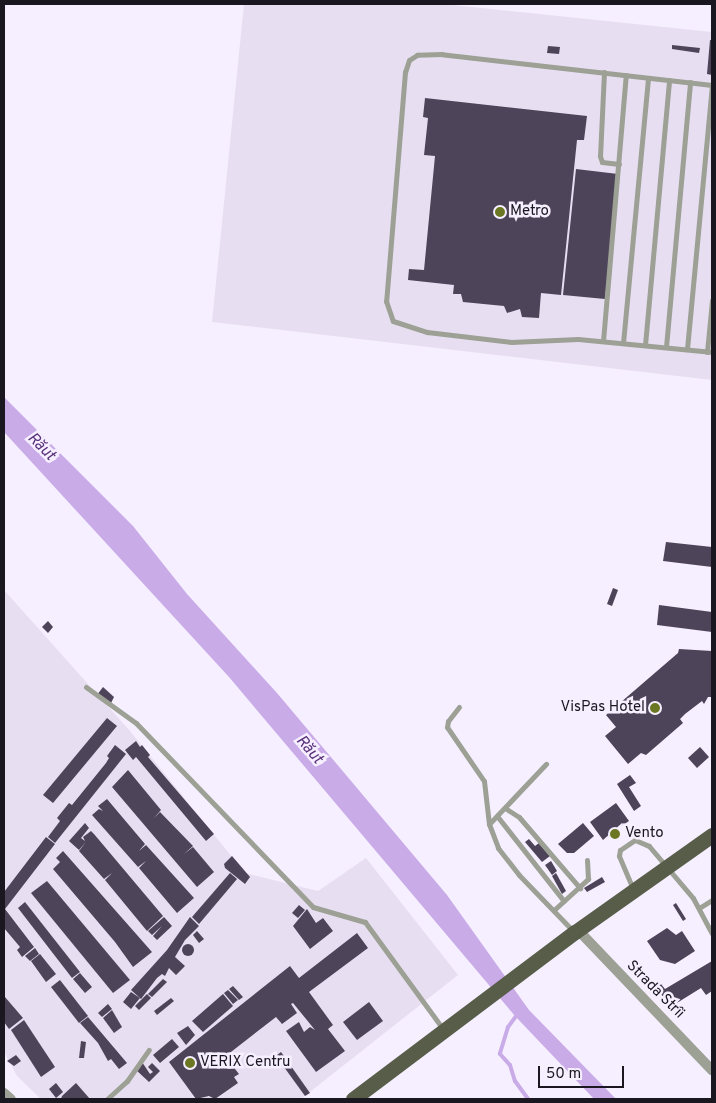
<!DOCTYPE html>
<html>
<head>
<meta charset="utf-8">
<style>
	body { margin:0 }
	#map { position:relative; width:716px; height:1103px; overflow:hidden; background:#f6efff; font-family:Overpass,sans-serif }
	div>[style] { position:absolute }
	.built>* { inset:0; background:#e7dff1 }
	.water>* { inset:0; background:#c9abe8 }
	.stream>* { height:4px; margin:-2px; padding:0 2px; transform-origin:2px; border-radius:2px; background:#c9abe8 }
	.building>* { inset:0; background:#4e4459 }
	.round { border-radius:50% }
	.lane>* { height:5px; margin:-2.5px; padding:0 2.5px; transform-origin:2.5px; border-radius:2.5px; background:#9da095 }
	.street>* { height:10px; margin:-5px; padding:0 5px; transform-origin:5px; border-radius:5px; background:#9da095 }
	.primary>* { height:15px; margin:-7.5px; padding:0 7.5px; transform-origin:7.5px; border-radius:7.5px; background:#585d49 }
	.dots>* { width:14px; height:14px; translate:-50% -50%; box-sizing:border-box; border:2px solid #f6efff; border-radius:50% }
	span { translate:-50% -50%; white-space:nowrap; text-align:center; line-height:1.15; -webkit-text-stroke:5px #f6efff; paint-order:stroke }
	.poi-label { font-size:15px; color:#1b1720 }
	.left { translate:0 -50%; text-align:left }
	.right { translate:-100% -50%; text-align:right }
	.street-label { font-size:15px; color:#1b1720 }
	.water-label { font-size:16px; color:#59327a; font-style:italic }
	.frame { position:absolute; inset:0; border:5px solid #1b1720; pointer-events:none }
	.scale { position:absolute; left:538px; top:1066px; width:86px; height:22px; box-sizing:border-box; border:2px solid #1b1720; border-top:0; padding-left:6px; font-size:15px; line-height:18px; white-space:nowrap; color:#1b1720; -webkit-text-stroke:4px #f6efff; paint-order:stroke }
</style>
</head>
<body>
<div id="map">
	<div class="built">
		<i style="clip-path:polygon(244px 4px,443px 4px,712px 32px,712px 380px,212px 322px)"></i>
		<i style="clip-path:polygon(4px 590px,130px 731px,245px 873px,318px 891px,366px 858px,458px 975px,301px 1099px,41px 1099px,17px 1076px,4px 1052px)"></i>
	</div>
	<div class="water">
		<i style="clip-path:polygon(4px 397px,133px 526px,187px 594px,277px 693px,447px 895px,529px 1010px,616px 1099px,594px 1099px,515px 1016px,229px 677px,4px 432px)"></i>
	</div>
	<div class="stream">
		<i style="left:519px;top:1012px;width:19px;rotate:126deg"></i>
		<i style="left:508px;top:1027px;width:28px;rotate:107deg"></i>
		<i style="left:500px;top:1054px;width:15px;rotate:48deg"></i>
		<i style="left:510px;top:1065px;width:17px;rotate:73deg"></i>
		<i style="left:515px;top:1081px;width:22px;rotate:54deg"></i>
	</div>
	<div class="building">
		<i style="clip-path:polygon(710px 40px,712px 40px,712px 75px,707px 74px)"></i>
		<i style="clip-path:polygon(672px 45px,700px 48px,699px 53px,672px 49px)"></i>
		<i style="clip-path:polygon(548px 46px,560px 47px,559px 54px,547px 53px)"></i>
		<i style="clip-path:polygon(425px 98px,587px 116px,584px 140px,577px 140px,561px 295px,541px 293px,539px 318px,522px 317px,520px 309px,507px 313px,504px 306px,463px 302px,461px 294px,453px 294px,454px 285px,408px 280px,409px 269px,424px 270px,435px 156px,424px 155px,428px 118px,423px 117px)"></i>
		<i style="clip-path:polygon(576px 169px,618px 174px,605px 299px,563px 295px)"></i>
		<i style="clip-path:polygon(666px 542px,712px 547px,712px 567px,663px 561px)"></i>
		<i style="clip-path:polygon(613px 588px,618px 590px,612px 606px,607px 604px)"></i>
		<i style="clip-path:polygon(659px 605px,712px 612px,712px 632px,657px 625px)"></i>
		<i style="clip-path:polygon(48px 621px,53px 627px,48px 633px,42px 627px)"></i>
		<i style="clip-path:polygon(679px 649px,712px 651px,712px 697px,708px 697px,704px 704px,702px 701px,685px 714px,680px 719px,683px 723px,646px 755px,641px 753px,628px 764px,605px 736px,616px 727px,606px 715px,678px 653px)"></i>
		<i style="clip-path:polygon(103px 687px,114px 697px,111px 703px,97px 695px)"></i>
		<i style="clip-path:polygon(107px 718px,117px 726px,53px 803px,43px 795px)"></i>
		<i style="clip-path:polygon(136px 741px,140px 747px,142px 745px,150px 755px,148px 757px,214px 834px,206px 841px,136px 757px,133px 760px,125px 750px)"></i>
		<i style="clip-path:polygon(115px 745px,126px 754px,55px 843px,48px 837px,60px 821px,57px 818px,69px 803px,72px 805px,106px 763px,109px 758px,107px 756px)"></i>
		<i style="clip-path:polygon(700px 747px,709px 757px,697px 768px,688px 758px)"></i>
		<i style="clip-path:polygon(128px 770px,161px 810px,154px 818px,160px 812px,193px 846px,184px 854px,193px 847px,214px 872px,197px 887px,112px 787px)"></i>
		<i style="clip-path:polygon(630px 775px,636px 783px,629px 787px,641px 806px,634px 811px,617px 784px)"></i>
		<i style="clip-path:polygon(107px 799px,145px 844px,139px 851px,146px 845px,194px 898px,177px 913px,139px 868px,146px 861px,138px 867px,92px 815px,99px 809px,103px 811px,98px 806px)"></i>
		<i style="clip-path:polygon(616px 803px,629px 821px,623px 825px,622px 823px,603px 840px,590px 822px)"></i>
		<i style="clip-path:polygon(85px 823px,89px 828px,81px 838px,85px 841px,83px 837px,91px 831px,94px 834px,163px 916px,147px 931px,105px 880px,112px 873px,104px 879px,79px 851px,86px 842px,79px 850px,69px 841px)"></i>
		<i style="clip-path:polygon(583px 823px,594px 836px,574px 853px,567px 853px,558px 844px)"></i>
		<i style="clip-path:polygon(46px 837px,55px 844px,5px 909px,34px 947px,22px 957px,17px 950px,20px 947px,4px 928px,4px 892px)"></i>
		<i style="clip-path:polygon(529px 839px,535px 846px,539px 843px,550px 856px,542px 862px,525px 842px)"></i>
		<i style="clip-path:polygon(63px 851px,152px 952px,133px 967px,115px 942px,53px 869px,60px 862px,56px 858px)"></i>
		<i style="clip-path:polygon(232px 856px,250px 877px,245px 884px,225px 868px,224px 864px)"></i>
		<i style="clip-path:polygon(551px 861px,557px 871px,552px 875px,545px 865px)"></i>
		<i style="clip-path:polygon(230px 873px,237px 879px,199px 924px,192px 917px)"></i>
		<i style="clip-path:polygon(556px 873px,566px 891px,562px 894px,552px 876px)"></i>
		<i style="clip-path:polygon(602px 877px,605px 882px,587px 892px,584px 888px)"></i>
		<i style="clip-path:polygon(47px 881px,130px 980px,113px 993px,31px 893px)"></i>
		<i style="clip-path:polygon(25px 902px,80px 972px,72px 978px,18px 908px)"></i>
		<i style="clip-path:polygon(676px 903px,686px 919px,683px 921px,673px 905px)"></i>
		<i style="clip-path:polygon(299px 905px,305px 910px,298px 918px,292px 913px)"></i>
		<i style="clip-path:polygon(307px 909px,316px 923px,323px 918px,333px 931px,310px 949px,293px 926px)"></i>
		<i style="clip-path:polygon(164px 917px,172px 926px,157px 940px,153px 936px,162px 926px,152px 935px,148px 931px)"></i>
		<i style="clip-path:polygon(190px 917px,199px 926px,185px 940px,175px 957px,185px 966px,176px 975px,169px 968px,165px 976px,162px 974px,157px 978px,141px 999px,131px 990px,167px 950px)"></i>
		<i style="clip-path:polygon(667px 928px,676px 935px,682px 931px,695px 951px,675px 964px,660px 960px,647px 941px)"></i>
		<i style="clip-path:polygon(197px 931px,204px 939px,199px 943px,193px 935px)"></i>
		<i style="clip-path:polygon(357px 933px,368px 948px,309px 992px,333px 1025px,328px 1029px,345px 1051px,316px 1072px,286px 1031px,299px 1022px,304px 1032px,310px 1027px,315px 1030px,293px 1003px,291px 1004px,297px 1013px,282px 1024px,276px 1017px,222px 1059px,225px 1063px,228px 1060px,239px 1074px,234px 1077px,238px 1083px,215px 1099px,209px 1096px,196px 1099px,169px 1062px,290px 966px,299px 978px)"></i>
		<i class="round" style="left:182px;top:944px;width:12px;height:12px"></i>
		<i style="clip-path:polygon(35px 948px,39px 954px,30px 961px,25px 956px)"></i>
		<i style="clip-path:polygon(40px 954px,56px 974px,46px 982px,31px 961px)"></i>
		<i style="clip-path:polygon(712px 961px,712px 991px,706px 995px,701px 988px,672px 1006px,655px 988px,661px 984px,665px 989px)"></i>
		<i style="clip-path:polygon(80px 973px,92px 987px,85px 993px,73px 979px)"></i>
		<i style="clip-path:polygon(163px 979px,167px 982px,152px 997px,148px 994px)"></i>
		<i style="clip-path:polygon(60px 980px,88px 1016px,79px 1023px,51px 987px)"></i>
		<i style="clip-path:polygon(233px 986px,243px 997px,239px 1000px,229px 989px)"></i>
		<i style="clip-path:polygon(228px 990px,238px 1000px,233px 1004px,224px 993px)"></i>
		<i style="clip-path:polygon(131px 992px,140px 998px,131px 1009px,123px 1002px)"></i>
		<i style="clip-path:polygon(147px 994px,151px 998px,139px 1010px,135px 1006px)"></i>
		<i style="clip-path:polygon(223px 994px,233px 1006px,203px 1032px,192px 1021px)"></i>
		<i style="clip-path:polygon(5px 997px,23px 1018px,9px 1029px,4px 1022px)"></i>
		<i style="clip-path:polygon(171px 998px,174px 1001px,157px 1015px,154px 1011px)"></i>
		<i style="clip-path:polygon(369px 1002px,383px 1021px,357px 1040px,343px 1022px)"></i>
		<i style="clip-path:polygon(108px 1004px,112px 1009px,102px 1017px,98px 1013px)"></i>
		<i style="clip-path:polygon(112px 1010px,122px 1027px,114px 1033px,103px 1018px)"></i>
		<i style="clip-path:polygon(88px 1017px,127px 1063px,119px 1069px,111px 1059px,108px 1061px,98px 1043px,80px 1023px)"></i>
		<i style="clip-path:polygon(24px 1020px,55px 1067px,41px 1077px,11px 1030px)"></i>
		<i style="clip-path:polygon(188px 1026px,195px 1035px,186px 1045px,177px 1033px)"></i>
		<i style="clip-path:polygon(172px 1039px,179px 1047px,160px 1063px,153px 1055px)"></i>
		<i style="clip-path:polygon(81px 1041px,86px 1042px,84px 1058px,79px 1058px)"></i>
		<i style="clip-path:polygon(281px 1052px,310px 1093px,305px 1096px,276px 1056px)"></i>
		<i style="clip-path:polygon(16px 1055px,21px 1061px,14px 1066px,7px 1061px)"></i>
		<i style="clip-path:polygon(142px 1062px,150px 1074px,153px 1072px,148px 1067px,152px 1063px,160px 1071px,149px 1082px,135px 1069px)"></i>
		<i style="clip-path:polygon(56px 1083px,63px 1092px,56px 1098px,49px 1089px)"></i>
		<i style="clip-path:polygon(76px 1083px,90px 1099px,61px 1099px,62px 1096px)"></i>
	</div>
	<div class="lane">
		<i style="left:604px;top:72px;width:84px;rotate:92.7deg"></i>
		<i style="left:600px;top:156px;width:6px;rotate:72deg"></i>
		<i style="left:602px;top:162px;width:17px;rotate:7deg"></i>
		<i style="left:712px;top:85px;width:272px;rotate:-173.5deg"></i>
		<i style="left:442px;top:54px;width:25px;rotate:178deg"></i>
		<i style="left:417px;top:55px;width:9px;rotate:148deg"></i>
		<i style="left:409px;top:60px;width:13px;rotate:108deg"></i>
		<i style="left:405px;top:72px;width:230px;rotate:94.7deg"></i>
		<i style="left:386px;top:301px;width:21px;rotate:71deg"></i>
		<i style="left:393px;top:321px;width:36px;rotate:18deg"></i>
		<i style="left:427px;top:332px;width:85px;rotate:6.8deg"></i>
		<i style="left:511px;top:342px;width:67px;rotate:-2.6deg"></i>
		<i style="left:578px;top:339px;width:135px;rotate:5.5deg"></i>
		<i style="left:603px;top:341px;width:267px;rotate:-85.1deg"></i>
		<i style="left:623px;top:343px;width:266px;rotate:-84.6deg"></i>
		<i style="left:645px;top:345px;width:266px;rotate:-84.8deg"></i>
		<i style="left:666px;top:347px;width:266px;rotate:-84.8deg"></i>
		<i style="left:687px;top:349px;width:265px;rotate:-84.6deg"></i>
		<i style="left:707px;top:352px;width:52px;rotate:-84.5deg"></i>
		<i style="left:86px;top:687px;width:62px;rotate:35.8deg"></i>
		<i style="left:136px;top:723px;width:255px;rotate:46.1deg"></i>
		<i style="left:313px;top:907px;width:54px;rotate:16.1deg"></i>
		<i style="left:365px;top:922px;width:132px;rotate:53.9deg"></i>
		<i style="left:459px;top:707px;width:18px;rotate:128deg"></i>
		<i style="left:448px;top:721px;width:6px;rotate:99deg"></i>
		<i style="left:447px;top:727px;width:65px;rotate:55.6deg"></i>
		<i style="left:484px;top:781px;width:43px;rotate:83.4deg"></i>
		<i style="left:489px;top:824px;width:26px;rotate:69deg"></i>
		<i style="left:498px;top:848px;width:34px;rotate:52deg"></i>
		<i style="left:519px;top:875px;width:79px;rotate:46deg"></i>
		<i style="left:505px;top:808px;width:17px;rotate:33deg"></i>
		<i style="left:519px;top:817px;width:94px;rotate:49.3deg"></i>
		<i style="left:497px;top:816px;width:108px;rotate:51.8deg"></i>
		<i style="left:489px;top:824px;width:83px;rotate:-46.5deg"></i>
		<i style="left:633px;top:889px;width:36px;rotate:-113deg"></i>
		<i style="left:619px;top:856px;width:6px;rotate:-81deg"></i>
		<i style="left:620px;top:850px;width:18px;rotate:-34deg"></i>
		<i style="left:635px;top:840px;width:15px;rotate:23deg"></i>
		<i style="left:649px;top:846px;width:68px;rotate:49.8deg"></i>
		<i style="left:693px;top:898px;width:40px;rotate:62deg"></i>
		<i style="left:699px;top:908px;width:15px;rotate:-32deg"></i>
		<i style="left:555px;top:909px;width:45px;rotate:-42.3deg"></i>
		<i style="left:588px;top:879px;width:19px;rotate:-93deg"></i>
		<i style="left:107px;top:1099px;width:27px;rotate:-42deg"></i>
		<i style="left:127px;top:1081px;width:38px;rotate:-55deg"></i>
	</div>
	<div class="street">
		<i style="left:578px;top:930px;width:194px;rotate:46.3deg"></i>
		<i style="left:4px;top:1093px;width:9px;rotate:41deg"></i>
	</div>
	<div class="primary">
		<i style="left:353px;top:1099px;width:278px;rotate:-37deg"></i>
		<i style="left:575px;top:932px;width:168px;rotate:-35.3deg"></i>
	</div>
	<div class="dots">
		<i style="left:500px;top:212px;background:#6b7723"></i>
		<i style="left:655px;top:708px;background:#6b7723"></i>
		<i style="left:615px;top:834px;background:#6b7723"></i>
		<i style="left:190px;top:1063px;background:#6b7723"></i>
	</div>
	<div class="poi-label">
		<span class="left" style="left:510px;top:212px">Metro</span>
		<span class="right" style="left:645px;top:708px">VisPas Hotel</span>
		<span class="left" style="left:625px;top:834px">Vento</span>
		<span class="left" style="left:200px;top:1063px">VERIX Centru</span>
	</div>
	<div class="street-label">
		<span style="left:655px;top:990px;rotate:45deg">Strada Strîi</span>
	</div>
	<div class="water-label">
		<span style="left:41px;top:447px;rotate:45deg">Răut</span>
		<span style="left:309px;top:750px;rotate:49deg">Răut</span>
	</div>
	<div class="frame"></div>
	<div class="scale">50 m</div>
</div>
</body>
</html>
